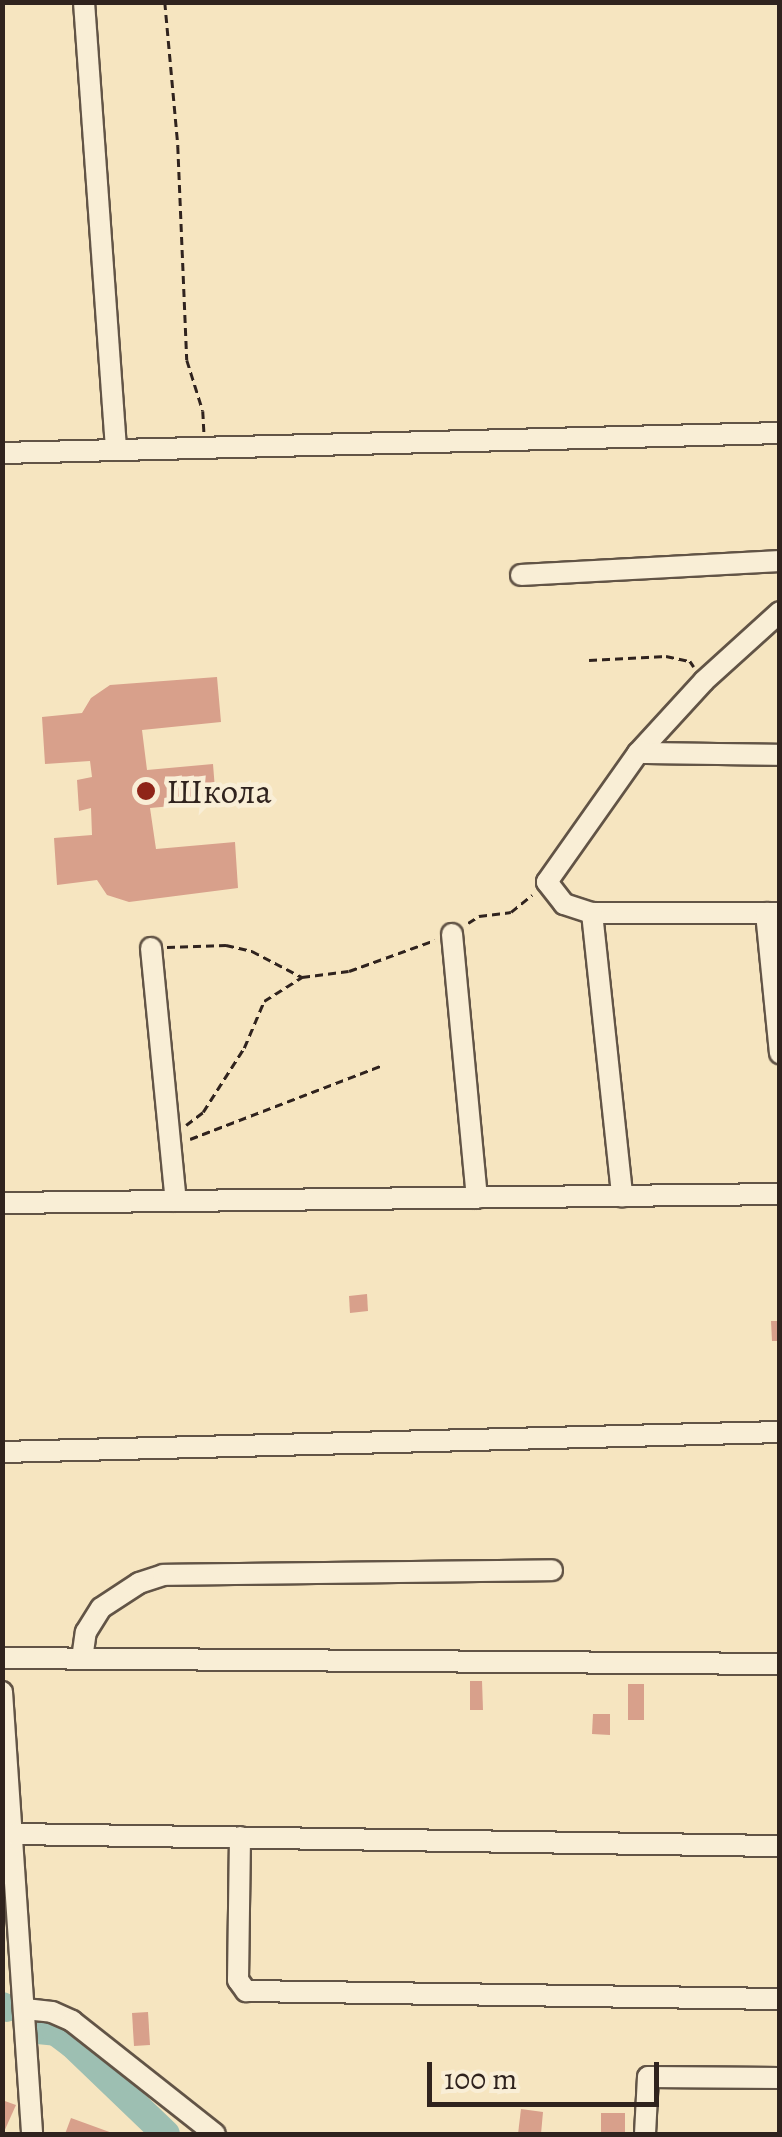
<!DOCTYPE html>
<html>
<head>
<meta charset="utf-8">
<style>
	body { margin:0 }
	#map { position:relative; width:782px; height:2137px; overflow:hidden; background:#f6e5c0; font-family:Alegreya,serif }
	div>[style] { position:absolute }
	.river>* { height:28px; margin:-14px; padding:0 14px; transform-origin:14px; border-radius:14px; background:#9dbfb2 }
	.building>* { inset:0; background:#d8a08b }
	.path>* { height:2.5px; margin-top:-1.25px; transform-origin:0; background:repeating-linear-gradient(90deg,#30231e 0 8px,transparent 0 13px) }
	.roads { filter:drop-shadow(2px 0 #625446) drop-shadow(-2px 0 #625446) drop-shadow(0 2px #625446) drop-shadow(0 -2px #625446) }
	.minor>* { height:20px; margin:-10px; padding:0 10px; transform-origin:10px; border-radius:10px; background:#f9eed6 }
	.dots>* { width:28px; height:28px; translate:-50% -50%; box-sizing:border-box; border:5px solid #f9eed6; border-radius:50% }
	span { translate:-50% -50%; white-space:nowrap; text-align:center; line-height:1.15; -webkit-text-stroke:9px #f9eed6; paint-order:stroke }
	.poi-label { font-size:35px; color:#30231e }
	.left { translate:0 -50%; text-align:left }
	.frame { position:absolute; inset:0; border:5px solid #30231e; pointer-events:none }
	.scale { position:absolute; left:427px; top:2062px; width:232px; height:45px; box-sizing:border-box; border:5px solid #30231e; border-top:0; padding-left:12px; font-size:30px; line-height:35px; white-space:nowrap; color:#30231e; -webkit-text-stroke:8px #f9eed6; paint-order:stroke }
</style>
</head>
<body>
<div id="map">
	<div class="river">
		<i style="left:2px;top:2006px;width:5px;rotate:22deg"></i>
		<i style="left:38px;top:2030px;width:18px;rotate:6deg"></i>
		<i style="left:56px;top:2032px;width:20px;rotate:37deg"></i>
		<i style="left:72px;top:2044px;width:130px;rotate:43.8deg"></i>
	</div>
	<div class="building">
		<i style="clip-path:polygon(217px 677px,221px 722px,142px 730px,147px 770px,213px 764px,216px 802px,150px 808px,156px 849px,235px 842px,238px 888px,129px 902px,107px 895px,97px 880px,57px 885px,54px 838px,92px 835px,91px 808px,79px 811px,77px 780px,92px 777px,90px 761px,45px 764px,42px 717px,82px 713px,91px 698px,110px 685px)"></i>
		<i style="clip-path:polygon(367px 1294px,368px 1311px,350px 1313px,349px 1296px)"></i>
		<i style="clip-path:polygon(771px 1321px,780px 1321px,780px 1341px,772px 1341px)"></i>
		<i style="clip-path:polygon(470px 1681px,482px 1681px,483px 1710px,470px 1710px)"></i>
		<i style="clip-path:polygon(628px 1684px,644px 1684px,644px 1720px,628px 1720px)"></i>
		<i style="clip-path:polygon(593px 1714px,610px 1714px,610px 1735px,592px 1734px)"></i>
		<i style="clip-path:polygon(148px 2012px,150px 2045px,134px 2046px,132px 2013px)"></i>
		<i style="clip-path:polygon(2px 2100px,16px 2105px,3px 2134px,2px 2134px)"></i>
		<i style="clip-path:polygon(521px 2109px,543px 2112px,541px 2134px,518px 2134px)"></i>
		<i style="clip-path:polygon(601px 2113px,625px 2113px,625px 2134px,601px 2134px)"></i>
		<i style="clip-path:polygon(71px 2118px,115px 2134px,65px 2134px)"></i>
	</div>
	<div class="path">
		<i style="left:165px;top:2px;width:145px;rotate:84.8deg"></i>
		<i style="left:178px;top:146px;width:214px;rotate:87.6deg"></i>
		<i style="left:187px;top:360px;width:53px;rotate:72.6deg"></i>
		<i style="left:203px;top:411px;width:21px;rotate:87deg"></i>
		<i style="left:589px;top:660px;width:77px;rotate:-3deg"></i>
		<i style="left:666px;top:656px;width:25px;rotate:12deg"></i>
		<i style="left:690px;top:661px;width:7px;rotate:56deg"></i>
		<i style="left:468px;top:923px;width:13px;rotate:-32deg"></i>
		<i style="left:479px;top:916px;width:32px;rotate:-7deg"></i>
		<i style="left:511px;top:912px;width:27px;rotate:-39deg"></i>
		<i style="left:167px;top:947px;width:59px;rotate:-1.9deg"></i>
		<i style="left:226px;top:945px;width:27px;rotate:13deg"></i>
		<i style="left:252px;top:951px;width:56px;rotate:27.5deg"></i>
		<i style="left:186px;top:1125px;width:21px;rotate:-37deg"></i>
		<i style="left:203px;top:1112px;width:76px;rotate:-57.4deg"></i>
		<i style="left:244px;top:1048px;width:51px;rotate:-66.9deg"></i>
		<i style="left:264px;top:1001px;width:45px;rotate:-32.3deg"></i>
		<i style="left:302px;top:977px;width:47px;rotate:-7.3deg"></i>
		<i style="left:349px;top:971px;width:91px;rotate:-19.8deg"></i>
		<i style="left:190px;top:1139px;width:204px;rotate:-21deg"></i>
	</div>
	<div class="roads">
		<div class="minor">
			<i style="left:84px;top:2px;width:449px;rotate:85.9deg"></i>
			<i style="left:2px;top:453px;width:778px;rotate:-1.47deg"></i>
			<i style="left:521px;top:575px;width:259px;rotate:-3.1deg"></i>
			<i style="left:780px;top:612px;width:103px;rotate:137.8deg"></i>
			<i style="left:704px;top:681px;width:98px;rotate:132.5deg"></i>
			<i style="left:638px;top:753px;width:158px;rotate:125.2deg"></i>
			<i style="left:547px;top:882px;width:28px;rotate:52deg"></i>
			<i style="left:564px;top:904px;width:29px;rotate:18deg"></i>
			<i style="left:592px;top:913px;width:188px"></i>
			<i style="left:638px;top:753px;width:142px;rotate:0.8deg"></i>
			<i style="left:592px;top:913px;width:285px;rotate:83.9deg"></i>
			<i style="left:766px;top:913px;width:141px;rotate:84.3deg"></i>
			<i style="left:452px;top:934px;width:265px;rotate:84.6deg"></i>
			<i style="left:151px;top:948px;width:254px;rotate:84.4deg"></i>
			<i style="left:2px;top:1203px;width:778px;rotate:-0.66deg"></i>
			<i style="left:2px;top:1452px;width:778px;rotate:-1.47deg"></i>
			<i style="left:2px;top:1658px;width:778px;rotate:0.44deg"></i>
			<i style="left:82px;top:1659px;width:27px;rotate:-82deg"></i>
			<i style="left:86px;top:1632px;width:28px;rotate:-58deg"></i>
			<i style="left:101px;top:1608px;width:45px;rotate:-33.3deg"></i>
			<i style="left:139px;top:1583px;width:25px;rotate:-18deg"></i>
			<i style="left:163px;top:1575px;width:389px;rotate:-0.7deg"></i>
			<i style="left:2px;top:1692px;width:443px;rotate:86.1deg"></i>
			<i style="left:13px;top:1834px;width:767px;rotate:0.9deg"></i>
			<i style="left:240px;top:1837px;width:143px;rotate:90.8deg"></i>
			<i style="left:238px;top:1980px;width:14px;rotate:54deg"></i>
			<i style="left:246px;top:1991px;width:534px;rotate:0.86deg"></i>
			<i style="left:25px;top:2009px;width:27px;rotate:6deg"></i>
			<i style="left:52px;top:2012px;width:22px;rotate:24deg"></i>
			<i style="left:72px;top:2021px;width:182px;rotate:38.3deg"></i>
			<i style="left:645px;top:2134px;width:57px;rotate:-87deg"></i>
			<i style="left:648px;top:2077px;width:132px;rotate:0.4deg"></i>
		</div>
	</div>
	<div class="dots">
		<i style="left:146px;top:791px;background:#8f2418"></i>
	</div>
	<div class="poi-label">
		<span class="left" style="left:166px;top:791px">Школа</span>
	</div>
	<div class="frame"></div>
	<div class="scale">100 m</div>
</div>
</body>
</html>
